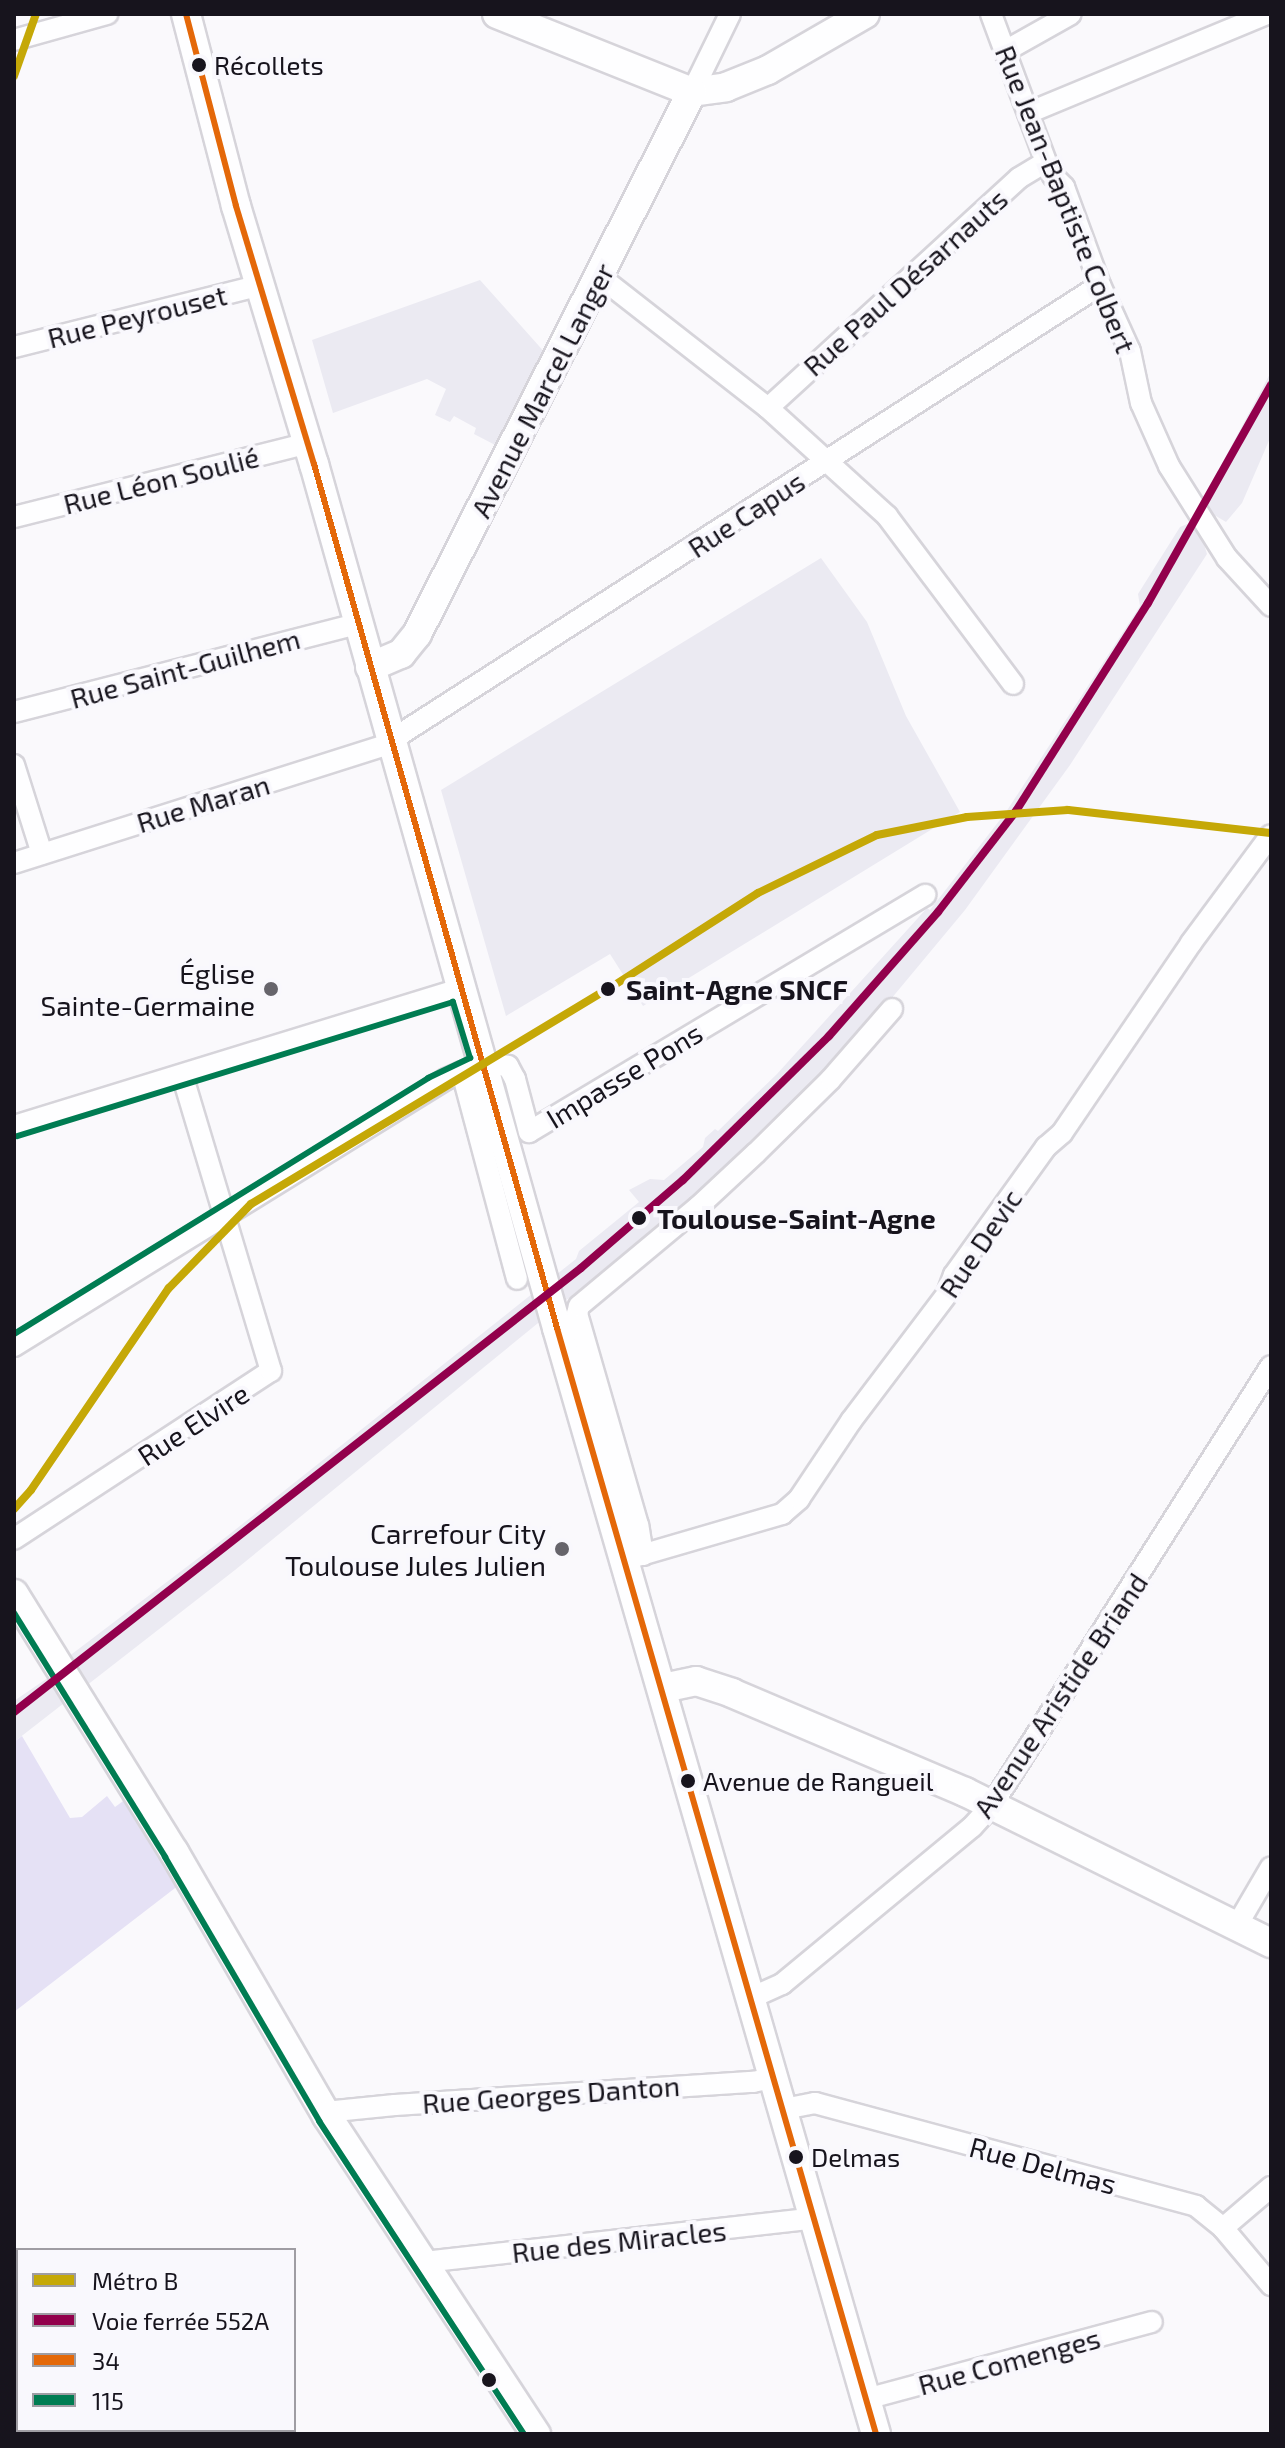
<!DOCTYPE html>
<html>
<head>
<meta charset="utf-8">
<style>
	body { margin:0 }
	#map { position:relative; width:1285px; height:2448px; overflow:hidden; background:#faf9fc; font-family:"Exo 2",sans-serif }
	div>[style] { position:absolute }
	.built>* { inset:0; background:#ebeaf2 }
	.green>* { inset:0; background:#e5e1f5 }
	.roads { filter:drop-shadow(2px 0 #d6d4da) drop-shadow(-2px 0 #d6d4da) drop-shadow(0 2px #d6d4da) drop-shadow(0 -2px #d6d4da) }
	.street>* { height:20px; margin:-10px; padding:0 10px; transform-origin:10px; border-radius:10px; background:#fefeff }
	.secondary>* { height:28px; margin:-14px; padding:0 14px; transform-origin:14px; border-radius:14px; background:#fefeff }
	.bus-1>* { height:6px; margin:-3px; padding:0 3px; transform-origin:3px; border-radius:3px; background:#e46809 }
	.bus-2>* { height:6px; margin:-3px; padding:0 3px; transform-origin:3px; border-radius:3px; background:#007c52 }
	.rail-1>* { height:8px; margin:-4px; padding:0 4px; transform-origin:4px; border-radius:4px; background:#92004c }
	.metro-1>* { height:8px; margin:-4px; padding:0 4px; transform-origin:4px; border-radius:4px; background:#c5a807 }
	.dots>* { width:22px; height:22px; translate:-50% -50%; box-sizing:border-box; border:4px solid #f9f8fd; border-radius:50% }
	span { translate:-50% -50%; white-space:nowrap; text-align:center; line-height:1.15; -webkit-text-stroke:8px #f9f8fd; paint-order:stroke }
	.bus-label { font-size:26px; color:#17141d }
	.left { translate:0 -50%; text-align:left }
	.street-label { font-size:28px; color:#17141d }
	.poi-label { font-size:28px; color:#17141d }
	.right { translate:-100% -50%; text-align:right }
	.stop-label { font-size:28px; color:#17141d; font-weight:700 }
	.frame { position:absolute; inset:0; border:16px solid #17141d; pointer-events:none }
	.legend { position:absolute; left:16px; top:2248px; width:280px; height:184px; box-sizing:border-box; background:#f9f8fd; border:2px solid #9f9da3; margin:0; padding:10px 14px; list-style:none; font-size:24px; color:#17141d }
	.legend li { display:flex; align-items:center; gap:16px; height:40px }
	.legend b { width:40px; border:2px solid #9f9da3 }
</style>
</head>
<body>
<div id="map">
	<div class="built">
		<i style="clip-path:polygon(480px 280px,547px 355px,499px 447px,474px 434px,476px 428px,454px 416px,450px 422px,435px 415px,446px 389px,427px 379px,333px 413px,312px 340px)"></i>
		<i style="clip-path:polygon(1271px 372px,1271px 436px,1242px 503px,1226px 522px,1216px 516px,1203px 541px,1207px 554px,1070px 765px,965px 910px,871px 1023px,739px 1159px,596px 1285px,591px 1280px,235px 1570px,14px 1742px,14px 1701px,71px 1662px,68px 1657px,226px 1537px,576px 1259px,579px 1251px,639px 1202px,629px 1190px,650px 1179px,664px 1180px,703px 1147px,705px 1138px,715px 1129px,718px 1131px,777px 1074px,927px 908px,930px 910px,1006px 812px,1140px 606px,1138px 594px,1180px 527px,1190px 523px)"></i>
		<i style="clip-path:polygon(821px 558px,867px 622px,906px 716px,960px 812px,643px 1006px,610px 954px,506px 1016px,441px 790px)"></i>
	</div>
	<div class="green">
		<i style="clip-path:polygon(22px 1736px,70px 1818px,82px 1817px,107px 1796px,115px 1807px,126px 1799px,179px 1885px,14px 2012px,14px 1742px)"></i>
	</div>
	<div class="roads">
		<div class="street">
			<i style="left:991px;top:14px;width:158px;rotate:69.6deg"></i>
			<i style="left:1046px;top:162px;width:16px;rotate:63deg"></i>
			<i style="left:1053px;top:176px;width:16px;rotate:45deg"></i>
			<i style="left:1064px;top:187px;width:104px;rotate:69.8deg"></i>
			<i style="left:1100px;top:285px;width:72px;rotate:65.6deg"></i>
			<i style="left:1130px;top:351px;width:53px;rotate:78.1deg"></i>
			<i style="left:1141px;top:403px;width:69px;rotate:66deg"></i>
			<i style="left:1169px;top:466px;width:109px;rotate:57.8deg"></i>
			<i style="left:1227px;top:558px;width:65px;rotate:47.5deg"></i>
			<i style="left:14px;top:40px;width:97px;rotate:-15.6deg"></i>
			<i style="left:1007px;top:50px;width:73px;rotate:-29.4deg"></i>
			<i style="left:692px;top:92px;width:87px;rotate:-64deg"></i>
			<i style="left:1028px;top:113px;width:259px;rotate:-22.5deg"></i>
			<i style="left:599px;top:276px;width:214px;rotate:38deg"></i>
			<i style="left:768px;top:408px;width:161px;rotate:42.2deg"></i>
			<i style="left:887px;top:516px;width:210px;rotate:53.1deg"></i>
			<i style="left:14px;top:347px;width:254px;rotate:-14.1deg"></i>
			<i style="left:768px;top:408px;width:340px;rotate:-42.5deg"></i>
			<i style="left:1019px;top:178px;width:31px;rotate:-31deg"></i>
			<i style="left:14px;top:517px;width:303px;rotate:-14.1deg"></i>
			<i style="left:14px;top:712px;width:354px;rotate:-14.4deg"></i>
			<i style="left:14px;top:765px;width:93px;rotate:72.5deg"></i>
			<i style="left:14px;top:863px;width:386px;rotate:-17.6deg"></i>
			<i style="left:382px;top:746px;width:853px;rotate:-32.7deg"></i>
			<i style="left:462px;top:1072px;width:214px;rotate:75.1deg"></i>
			<i style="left:14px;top:1126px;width:467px;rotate:-17.1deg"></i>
			<i style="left:14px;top:1346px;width:508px;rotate:-31.72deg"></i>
			<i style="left:446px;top:1079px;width:39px;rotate:-23deg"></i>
			<i style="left:482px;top:1064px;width:26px;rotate:4deg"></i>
			<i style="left:508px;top:1066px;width:15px;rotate:62deg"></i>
			<i style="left:515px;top:1079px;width:55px;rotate:75.2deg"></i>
			<i style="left:529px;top:1132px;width:462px;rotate:-30.9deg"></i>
			<i style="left:14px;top:1539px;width:307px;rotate:-33.2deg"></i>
			<i style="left:271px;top:1371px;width:309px;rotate:-106.7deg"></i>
			<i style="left:643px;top:1555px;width:30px;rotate:-99deg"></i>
			<i style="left:638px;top:1525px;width:220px;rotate:-106.1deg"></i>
			<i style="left:577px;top:1314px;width:8px;rotate:-76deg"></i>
			<i style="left:579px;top:1306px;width:155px;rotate:-39.8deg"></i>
			<i style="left:698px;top:1207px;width:79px;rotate:-43deg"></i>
			<i style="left:756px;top:1153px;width:105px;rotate:-44.6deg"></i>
			<i style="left:831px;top:1079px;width:93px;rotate:-48.9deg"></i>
			<i style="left:624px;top:1560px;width:165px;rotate:-16.2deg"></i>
			<i style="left:782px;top:1514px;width:23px;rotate:-41deg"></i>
			<i style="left:799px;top:1499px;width:94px;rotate:-56.3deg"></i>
			<i style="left:851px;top:1421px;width:159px;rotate:-52.9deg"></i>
			<i style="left:947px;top:1294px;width:20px;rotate:-70deg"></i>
			<i style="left:954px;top:1275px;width:158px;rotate:-54.3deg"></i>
			<i style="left:1046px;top:1147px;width:21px;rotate:-41deg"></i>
			<i style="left:1062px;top:1133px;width:230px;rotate:-55.8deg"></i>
			<i style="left:1191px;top:943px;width:134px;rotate:-53.5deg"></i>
			<i style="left:1236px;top:1927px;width:69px;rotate:-59.7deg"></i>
			<i style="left:753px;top:1997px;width:32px;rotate:-24deg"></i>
			<i style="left:782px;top:1984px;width:246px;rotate:-39.6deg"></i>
			<i style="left:972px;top:1827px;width:30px;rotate:-48deg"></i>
			<i style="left:992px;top:1805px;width:520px;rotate:-57.56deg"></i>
			<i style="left:784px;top:2109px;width:32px;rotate:-11deg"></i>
			<i style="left:815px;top:2103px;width:395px;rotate:15.1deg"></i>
			<i style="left:1196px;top:2206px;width:35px;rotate:39deg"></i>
			<i style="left:1223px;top:2228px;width:75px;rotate:49.9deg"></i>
			<i style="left:327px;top:2116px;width:9px;rotate:-32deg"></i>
			<i style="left:335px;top:2111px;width:60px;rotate:-5.7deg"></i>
			<i style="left:395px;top:2105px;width:359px;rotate:-3.7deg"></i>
			<i style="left:753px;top:2082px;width:24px;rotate:-12deg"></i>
			<i style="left:1223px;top:2228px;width:63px;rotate:-40.5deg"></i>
			<i style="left:423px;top:2266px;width:11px;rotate:-27deg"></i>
			<i style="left:433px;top:2261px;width:384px;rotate:-6.4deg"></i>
			<i style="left:866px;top:2399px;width:296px;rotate:-15.1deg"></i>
		</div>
		<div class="secondary">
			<i style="left:186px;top:14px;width:198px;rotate:75.4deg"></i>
			<i style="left:236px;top:206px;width:270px;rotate:73.2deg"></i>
			<i style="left:314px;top:464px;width:898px;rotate:74.29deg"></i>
			<i style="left:557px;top:1328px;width:1151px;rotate:73.91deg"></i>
			<i style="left:497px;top:14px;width:210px;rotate:21.8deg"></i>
			<i style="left:692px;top:92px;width:34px;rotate:-8deg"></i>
			<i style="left:726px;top:87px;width:45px;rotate:-22deg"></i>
			<i style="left:768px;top:70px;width:112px;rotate:-30deg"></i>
			<i style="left:370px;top:667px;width:34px;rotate:-23deg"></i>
			<i style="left:401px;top:654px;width:26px;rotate:-51deg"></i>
			<i style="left:417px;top:634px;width:608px;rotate:-63.1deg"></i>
			<i style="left:14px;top:1594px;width:304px;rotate:58.2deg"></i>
			<i style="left:174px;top:1852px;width:305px;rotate:59.9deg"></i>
			<i style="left:327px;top:2116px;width:381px;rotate:56.7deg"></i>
			<i style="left:663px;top:1688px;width:34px;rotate:-12deg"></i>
			<i style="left:696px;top:1681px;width:38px;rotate:18deg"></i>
			<i style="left:732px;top:1693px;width:253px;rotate:23deg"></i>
			<i style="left:965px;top:1792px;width:341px;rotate:26.3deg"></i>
		</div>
	</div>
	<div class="bus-1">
		<i style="left:186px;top:14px;width:198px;rotate:75.4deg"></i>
		<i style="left:236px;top:206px;width:270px;rotate:73.2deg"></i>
		<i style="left:314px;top:464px;width:898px;rotate:74.29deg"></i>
		<i style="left:557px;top:1328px;width:1151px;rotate:73.91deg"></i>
	</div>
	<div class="bus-2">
		<i style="left:14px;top:1334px;width:487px;rotate:-31.7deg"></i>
		<i style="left:428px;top:1078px;width:47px;rotate:-25.5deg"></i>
		<i style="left:470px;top:1058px;width:59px;rotate:-106.9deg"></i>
		<i style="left:453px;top:1002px;width:456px;rotate:162.9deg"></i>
		<i style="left:14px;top:1613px;width:287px;rotate:58.2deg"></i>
		<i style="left:165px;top:1857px;width:306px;rotate:59.7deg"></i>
		<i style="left:319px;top:2121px;width:374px;rotate:56.8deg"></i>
	</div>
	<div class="rail-1">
		<i style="left:14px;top:1712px;width:720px;rotate:-38.06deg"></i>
		<i style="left:581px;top:1268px;width:135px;rotate:-40.8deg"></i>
		<i style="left:683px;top:1180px;width:205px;rotate:-44.6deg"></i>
		<i style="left:829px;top:1036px;width:165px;rotate:-48.7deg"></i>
		<i style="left:938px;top:912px;width:128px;rotate:-52.3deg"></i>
		<i style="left:1016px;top:811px;width:246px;rotate:-57.6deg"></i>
		<i style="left:1148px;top:603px;width:250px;rotate:-60.6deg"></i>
	</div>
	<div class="metro-1">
		<i style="left:14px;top:76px;width:66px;rotate:-70.5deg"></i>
		<i style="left:14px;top:1509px;width:25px;rotate:-48deg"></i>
		<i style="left:31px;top:1490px;width:245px;rotate:-55.7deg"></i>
		<i style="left:169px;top:1288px;width:117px;rotate:-45.7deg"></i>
		<i style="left:251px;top:1204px;width:423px;rotate:-31.1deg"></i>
		<i style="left:613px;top:986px;width:172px;rotate:-32.7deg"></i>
		<i style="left:758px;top:893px;width:132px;rotate:-26deg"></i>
		<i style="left:877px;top:835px;width:92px;rotate:-11.3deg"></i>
		<i style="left:967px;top:817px;width:101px;rotate:-4deg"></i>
		<i style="left:1068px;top:810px;width:204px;rotate:6.5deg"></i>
	</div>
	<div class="dots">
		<i style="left:199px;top:65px;background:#17141d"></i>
		<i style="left:271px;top:989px;background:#66646b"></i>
		<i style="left:608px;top:989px;background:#17141d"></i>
		<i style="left:639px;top:1218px;background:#17141d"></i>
		<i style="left:562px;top:1549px;background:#66646b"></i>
		<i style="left:688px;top:1781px;background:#17141d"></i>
		<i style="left:796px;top:2157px;background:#17141d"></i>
		<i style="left:489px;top:2380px;background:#17141d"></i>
	</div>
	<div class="bus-label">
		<span class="left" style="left:214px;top:65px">Récollets</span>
		<span class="left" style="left:703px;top:1781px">Avenue de Rangueil</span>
		<span class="left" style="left:811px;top:2157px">Delmas</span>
	</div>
	<div class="street-label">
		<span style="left:1066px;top:199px;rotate:68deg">Rue Jean-Baptiste Colbert</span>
		<span style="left:905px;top:282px;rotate:-42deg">Rue Paul Désarnauts</span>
		<span style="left:137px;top:316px;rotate:-14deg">Rue Peyrouset</span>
		<span style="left:542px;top:390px;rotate:-63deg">Avenue Marcel Langer</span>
		<span style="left:161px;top:480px;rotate:-14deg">Rue Léon Soulié</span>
		<span style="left:746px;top:514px;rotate:-33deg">Rue Capus</span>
		<span style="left:185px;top:668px;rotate:-15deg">Rue Saint-Guilhem</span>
		<span style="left:203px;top:803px;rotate:-17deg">Rue Maran</span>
		<span style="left:624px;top:1075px;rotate:-31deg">Impasse Pons</span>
		<span style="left:980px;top:1243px;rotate:-56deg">Rue Devic</span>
		<span style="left:193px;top:1424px;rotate:-33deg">Rue Elvire</span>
		<span style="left:1060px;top:1695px;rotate:-56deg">Avenue Aristide Briand</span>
		<span style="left:551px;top:2094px;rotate:-4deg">Rue Georges Danton</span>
		<span style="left:1043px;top:2165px;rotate:15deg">Rue Delmas</span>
		<span style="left:619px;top:2241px;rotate:-6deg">Rue des Miracles</span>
		<span style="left:1009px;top:2361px;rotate:-15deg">Rue Comenges</span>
	</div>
	<div class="poi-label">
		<span class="right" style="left:255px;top:989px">Église<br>Sainte-Germaine</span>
		<span class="right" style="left:546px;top:1549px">Carrefour City<br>Toulouse Jules Julien</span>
	</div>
	<div class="stop-label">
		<span class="left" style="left:626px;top:989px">Saint-Agne SNCF</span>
		<span class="left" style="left:657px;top:1218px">Toulouse-Saint-Agne</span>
	</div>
	<div class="frame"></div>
	<ul class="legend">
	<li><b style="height:10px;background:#c5a807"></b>Métro B</li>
	<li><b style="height:10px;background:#92004c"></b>Voie ferrée 552A</li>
	<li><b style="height:10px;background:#e46809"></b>34</li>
	<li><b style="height:10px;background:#007c52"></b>115</li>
	</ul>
</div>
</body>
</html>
